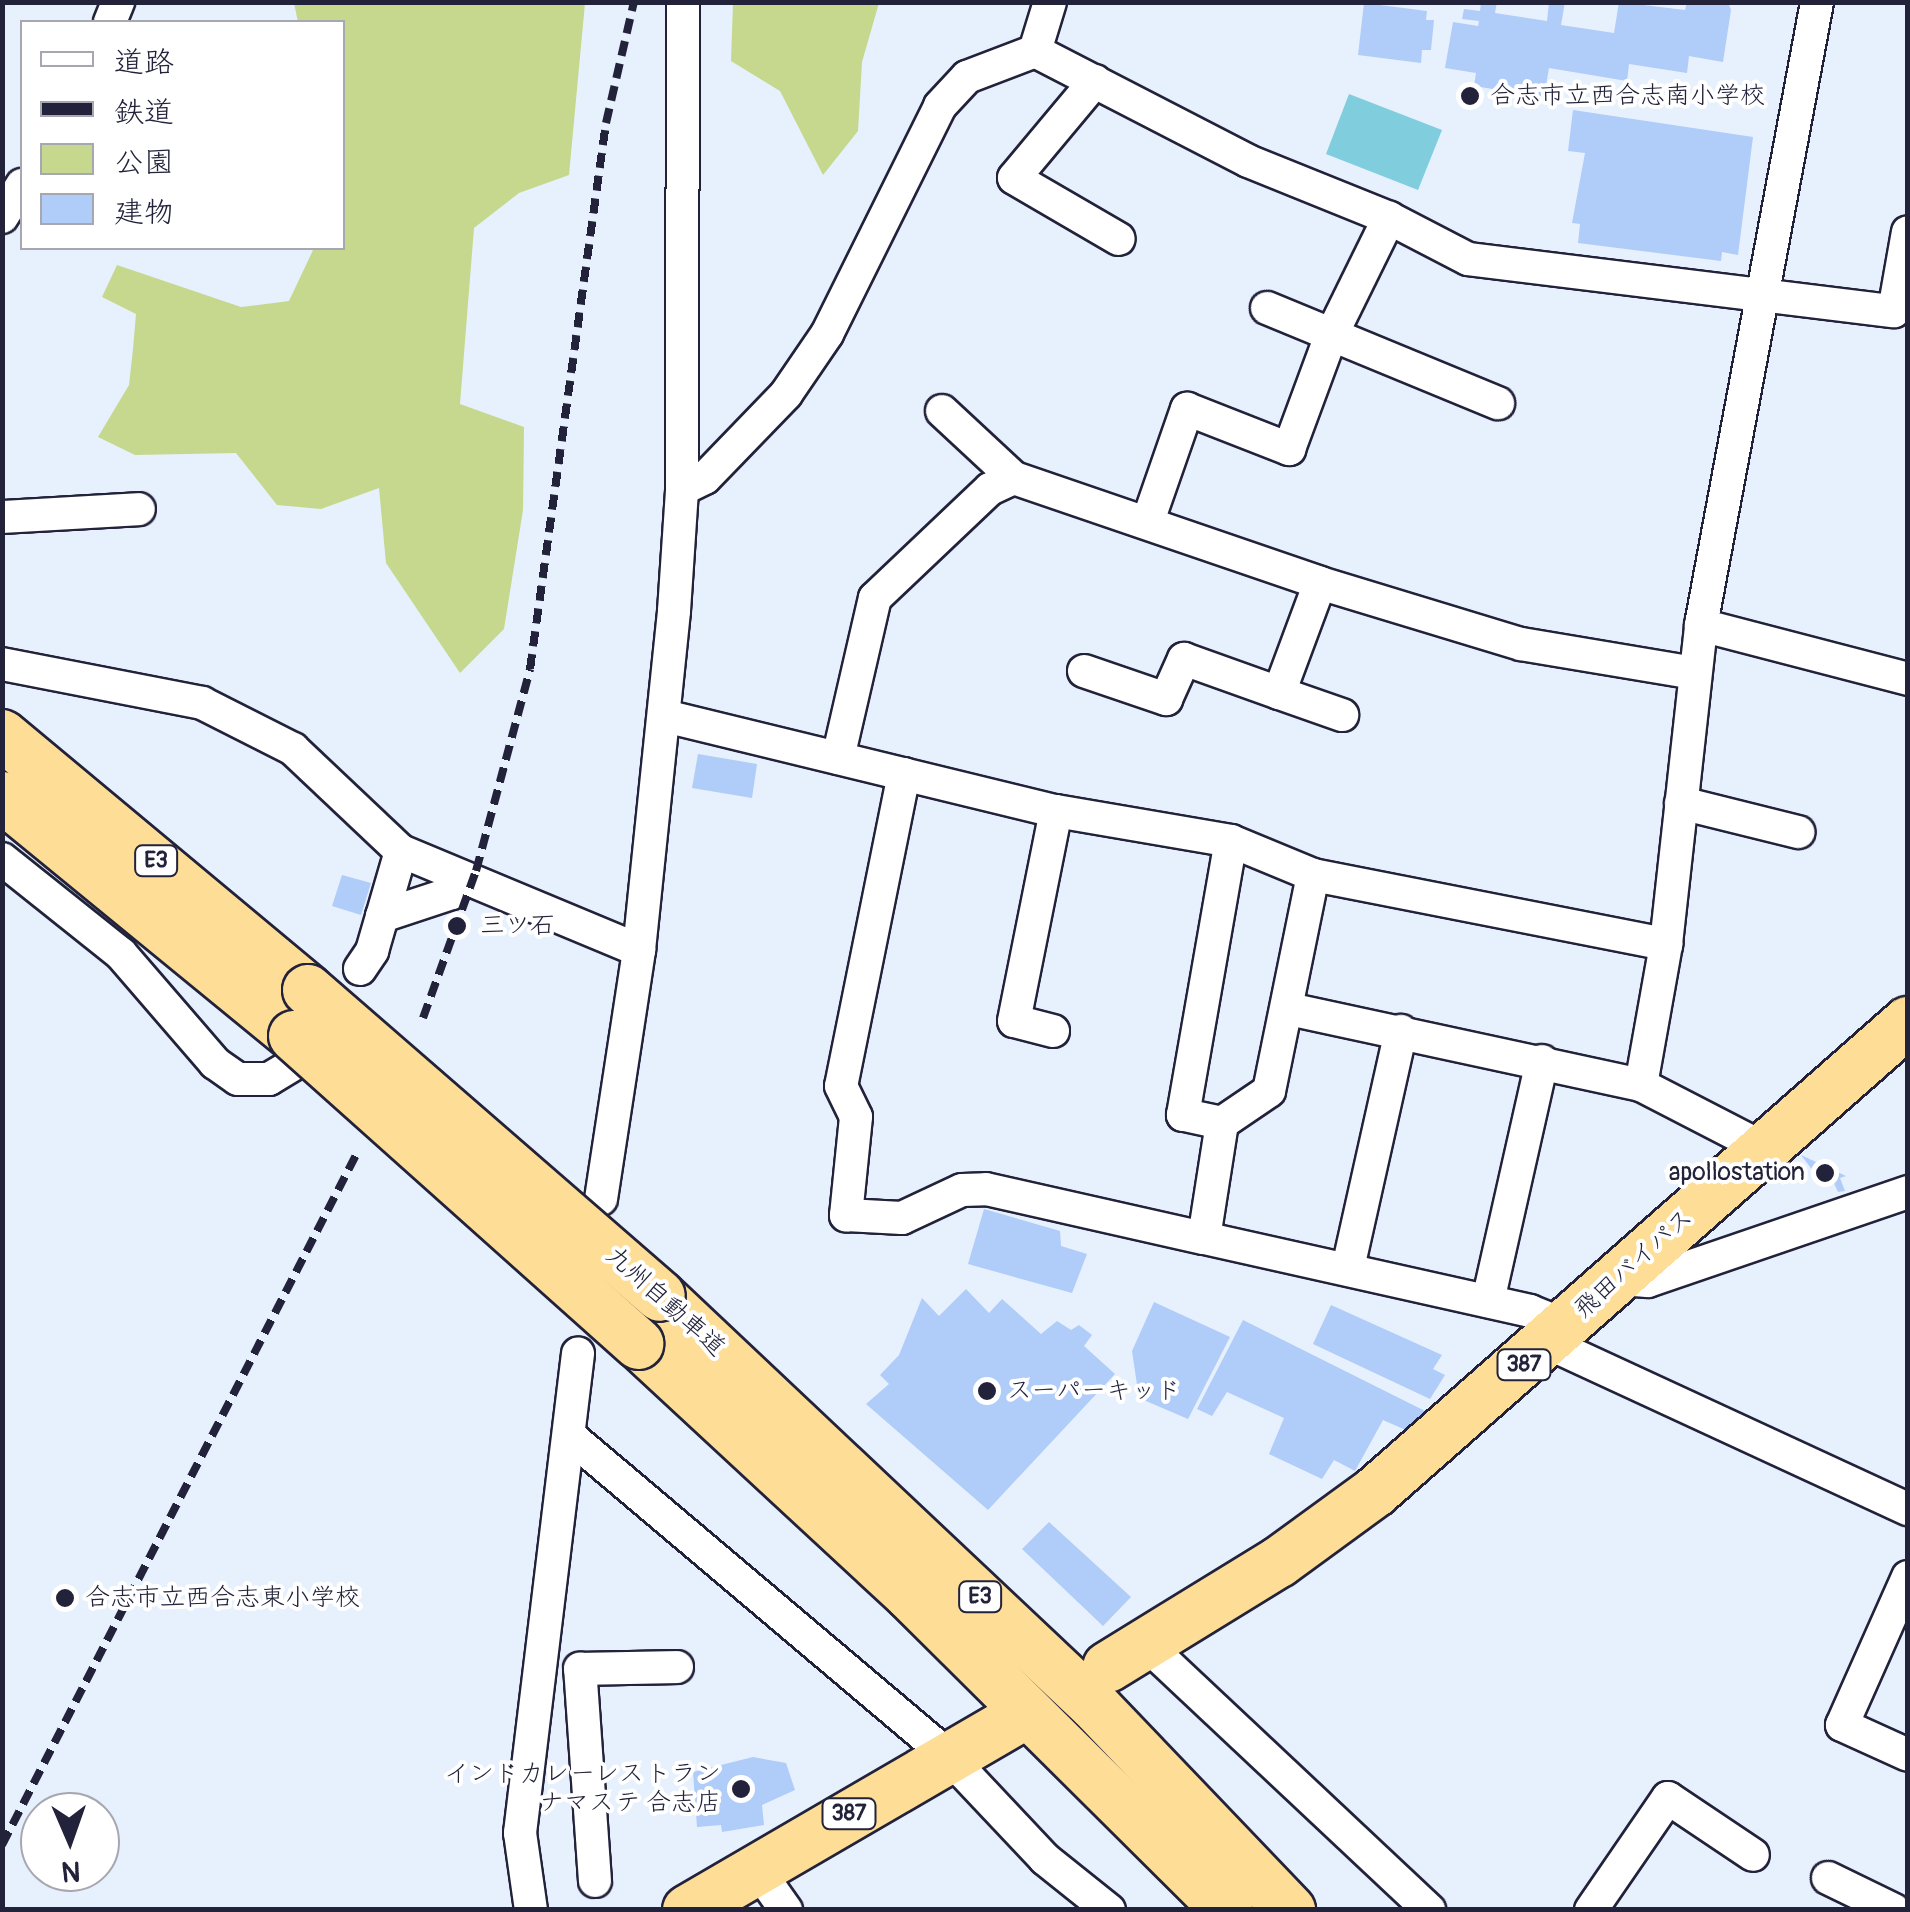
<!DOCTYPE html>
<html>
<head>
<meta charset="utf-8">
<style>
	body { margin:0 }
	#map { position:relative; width:1910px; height:1912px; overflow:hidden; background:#e7f0fd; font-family:Pangolin,"Klee One",sans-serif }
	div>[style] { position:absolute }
	.green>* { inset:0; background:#c5d88d }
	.water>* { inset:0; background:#80cedd }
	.building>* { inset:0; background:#b0ccf9 }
	.roads { filter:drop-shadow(2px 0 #22223b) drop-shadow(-2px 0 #22223b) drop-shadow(0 2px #22223b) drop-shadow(0 -2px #22223b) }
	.minor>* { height:32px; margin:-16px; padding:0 16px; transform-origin:16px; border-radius:16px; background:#fff }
	.highway>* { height:50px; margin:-25px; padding:0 25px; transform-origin:25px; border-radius:25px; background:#fedd96 }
	.rail>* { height:8px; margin-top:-4px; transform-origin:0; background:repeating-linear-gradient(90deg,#22223b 0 15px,transparent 0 23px) }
	.bridges { filter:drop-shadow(2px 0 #22223b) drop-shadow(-2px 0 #22223b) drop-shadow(0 2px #22223b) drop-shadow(0 -2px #22223b) }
	.highway-bridge>* { height:50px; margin:-25px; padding:0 25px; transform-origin:25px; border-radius:25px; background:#fedd96 }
	.dots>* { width:28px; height:28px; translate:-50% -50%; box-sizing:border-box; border:5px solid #fff; border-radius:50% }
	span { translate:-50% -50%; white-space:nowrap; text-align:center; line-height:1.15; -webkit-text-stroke:8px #fff; paint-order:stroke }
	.shield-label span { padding:2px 8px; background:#fff; border:2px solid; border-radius:8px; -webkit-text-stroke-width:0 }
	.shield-label { font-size:22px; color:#22223b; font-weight:700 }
	.poi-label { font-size:25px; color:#22223b }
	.left { translate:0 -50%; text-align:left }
	.right { translate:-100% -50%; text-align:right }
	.street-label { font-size:25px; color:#22223b }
	.frame { position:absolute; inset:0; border:5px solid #22223b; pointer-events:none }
	.legend { position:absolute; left:20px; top:20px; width:325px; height:230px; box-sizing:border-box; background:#fff; border:2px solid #a7a7b1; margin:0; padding:12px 18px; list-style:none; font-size:30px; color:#22223b }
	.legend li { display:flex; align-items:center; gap:20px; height:50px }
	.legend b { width:50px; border:2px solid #a7a7b1 }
	.north { position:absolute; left:20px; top:1792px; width:100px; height:100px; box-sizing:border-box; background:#fff; border:2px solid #a7a7b1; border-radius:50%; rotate:178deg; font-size:28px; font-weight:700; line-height:40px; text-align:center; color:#22223b }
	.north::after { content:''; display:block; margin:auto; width:35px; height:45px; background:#22223b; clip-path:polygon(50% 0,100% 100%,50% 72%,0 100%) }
</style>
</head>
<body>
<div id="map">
	<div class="green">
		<i style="clip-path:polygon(294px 3px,585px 3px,569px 175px,519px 193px,474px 228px,460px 404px,524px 427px,523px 510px,504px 629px,460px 673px,386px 563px,379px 488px,321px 509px,277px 505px,236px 453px,135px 455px,98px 437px,129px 385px,133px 349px,136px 314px,102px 297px,117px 265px,241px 307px,289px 301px,314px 248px,342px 248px,342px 22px,298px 22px)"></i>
		<i style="clip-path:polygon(733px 3px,879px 3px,862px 62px,858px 131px,823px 175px,780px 91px,731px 61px)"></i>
	</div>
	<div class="water">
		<i style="clip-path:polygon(1349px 94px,1442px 130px,1418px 190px,1326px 154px)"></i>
	</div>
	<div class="building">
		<i style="clip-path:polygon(1481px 2px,1497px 2px,1495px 13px,1547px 21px,1549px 2px,1565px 2px,1561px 25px,1614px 33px,1619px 2px,1685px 10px,1687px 2px,1728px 2px,1731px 10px,1723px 62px,1689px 56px,1687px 73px,1629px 64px,1627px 81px,1549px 68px,1544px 97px,1474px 86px,1476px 73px,1445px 68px,1453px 22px,1478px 26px,1479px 21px,1462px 19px,1464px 9px,1480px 11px)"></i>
		<i style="clip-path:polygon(1364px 3px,1427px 11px,1426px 20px,1434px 20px,1431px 50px,1422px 50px,1421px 63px,1358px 55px)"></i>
		<i style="clip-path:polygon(1573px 110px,1753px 137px,1738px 255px,1722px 252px,1721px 261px,1578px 243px,1580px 224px,1572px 223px,1585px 153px,1568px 151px)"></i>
		<i style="clip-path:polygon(698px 754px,757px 764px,752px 798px,692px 788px)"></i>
		<i style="clip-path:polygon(342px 875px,371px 883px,361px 915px,332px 906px)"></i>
		<i style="clip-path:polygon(1801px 1155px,1846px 1176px,1840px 1178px,1845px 1191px,1838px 1192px,1832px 1179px,1823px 1184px)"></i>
		<i style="clip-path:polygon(984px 1209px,1060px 1231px,1061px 1246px,1087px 1254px,1072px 1293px,968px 1264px)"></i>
		<i style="clip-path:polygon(966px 1289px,989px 1313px,1002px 1299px,1041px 1334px,1057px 1321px,1071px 1330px,1079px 1325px,1092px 1335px,1084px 1346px,1115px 1374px,988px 1510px,866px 1404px,889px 1384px,880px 1375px,899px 1355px,922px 1298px,939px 1316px)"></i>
		<i style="clip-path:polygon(1154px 1302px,1230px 1337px,1188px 1419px,1139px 1398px,1132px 1351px)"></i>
		<i style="clip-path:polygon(1331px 1305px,1442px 1355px,1433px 1369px,1445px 1375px,1430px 1399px,1313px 1344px)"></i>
		<i style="clip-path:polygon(1243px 1320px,1427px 1412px,1408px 1431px,1383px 1420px,1355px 1471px,1334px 1460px,1322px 1479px,1269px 1454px,1284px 1418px,1227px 1392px,1212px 1416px,1197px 1409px)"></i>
		<i style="clip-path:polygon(1049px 1522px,1131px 1597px,1103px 1626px,1022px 1549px)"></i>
		<i style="clip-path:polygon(753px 1757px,786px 1763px,795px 1790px,762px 1805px,764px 1825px,722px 1832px,721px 1825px,697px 1827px,693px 1772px)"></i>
	</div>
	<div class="roads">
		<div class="minor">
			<i style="left:110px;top:22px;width:22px;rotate:-68deg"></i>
			<i style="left:1035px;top:51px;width:51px;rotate:-73deg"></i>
			<i style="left:1095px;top:81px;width:126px;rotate:129.9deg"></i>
			<i style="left:1014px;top:178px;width:121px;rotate:30.2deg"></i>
			<i style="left:2px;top:217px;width:38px;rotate:-58deg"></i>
			<i style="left:1267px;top:308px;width:250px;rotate:22.4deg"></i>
			<i style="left:942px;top:411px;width:98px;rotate:42.9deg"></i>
			<i style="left:682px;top:489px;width:25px;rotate:-26deg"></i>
			<i style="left:705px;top:478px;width:117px;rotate:-46deg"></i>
			<i style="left:786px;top:394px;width:73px;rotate:-55.7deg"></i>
			<i style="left:827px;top:334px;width:254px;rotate:-63.6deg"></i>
			<i style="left:940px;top:106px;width:40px;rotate:-47deg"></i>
			<i style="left:967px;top:77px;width:73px;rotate:-20.9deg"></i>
			<i style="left:1035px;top:51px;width:240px;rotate:27.3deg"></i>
			<i style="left:1248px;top:161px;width:152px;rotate:22deg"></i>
			<i style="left:1389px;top:218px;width:89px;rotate:27.4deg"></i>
			<i style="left:1468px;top:259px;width:429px;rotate:7deg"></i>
			<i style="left:1894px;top:311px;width:80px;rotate:-80deg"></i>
			<i style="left:2px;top:517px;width:137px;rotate:-3.3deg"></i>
			<i style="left:1148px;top:521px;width:119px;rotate:-70.8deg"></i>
			<i style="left:1187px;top:409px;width:110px;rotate:21.4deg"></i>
			<i style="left:1289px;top:449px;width:118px;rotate:-69.7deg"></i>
			<i style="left:1330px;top:338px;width:134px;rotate:-63.8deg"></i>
			<i style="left:1701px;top:625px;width:214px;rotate:14.6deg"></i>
			<i style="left:2px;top:664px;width:204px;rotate:11deg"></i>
			<i style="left:202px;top:703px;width:102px;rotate:26.8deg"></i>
			<i style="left:293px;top:749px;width:149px;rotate:43.4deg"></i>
			<i style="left:401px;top:851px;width:258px;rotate:22.6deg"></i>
			<i style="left:1084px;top:671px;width:87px;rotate:18.9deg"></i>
			<i style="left:1166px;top:699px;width:44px;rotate:-65.8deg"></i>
			<i style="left:1184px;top:659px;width:101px;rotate:19.7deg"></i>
			<i style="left:1279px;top:693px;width:117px;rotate:-69.6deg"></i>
			<i style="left:1279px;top:693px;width:67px;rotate:19.2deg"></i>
			<i style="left:665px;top:716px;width:402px;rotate:13.7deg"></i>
			<i style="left:1056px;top:811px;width:178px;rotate:9.7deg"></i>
			<i style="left:1231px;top:841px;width:89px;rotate:22.5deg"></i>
			<i style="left:1313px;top:875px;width:220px;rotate:101.5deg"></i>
			<i style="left:1269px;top:1091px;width:57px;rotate:145.8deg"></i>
			<i style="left:1222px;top:1123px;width:116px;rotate:98.9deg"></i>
			<i style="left:1204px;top:1238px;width:334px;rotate:12.6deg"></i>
			<i style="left:1530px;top:1311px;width:40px;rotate:22deg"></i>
			<i style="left:838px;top:758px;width:164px;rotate:-77deg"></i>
			<i style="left:875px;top:598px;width:158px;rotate:-43.5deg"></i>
			<i style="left:990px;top:489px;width:26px;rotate:-25deg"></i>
			<i style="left:1014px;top:478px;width:324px;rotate:18.9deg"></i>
			<i style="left:1320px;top:583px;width:210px;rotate:16.9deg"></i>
			<i style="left:1521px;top:644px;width:175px;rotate:9.5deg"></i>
			<i style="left:904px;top:774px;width:318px;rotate:101.4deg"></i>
			<i style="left:841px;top:1086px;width:34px;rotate:64deg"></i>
			<i style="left:856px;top:1117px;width:99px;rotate:95.8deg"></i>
			<i style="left:846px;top:1215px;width:56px;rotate:3.1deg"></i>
			<i style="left:902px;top:1218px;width:66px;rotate:-25deg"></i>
			<i style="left:962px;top:1190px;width:24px;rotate:-2deg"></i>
			<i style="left:986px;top:1189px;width:223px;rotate:12.7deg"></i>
			<i style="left:1681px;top:803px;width:121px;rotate:13.9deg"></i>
			<i style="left:2px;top:859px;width:152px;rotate:38.6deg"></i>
			<i style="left:121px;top:954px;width:144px;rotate:49.2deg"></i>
			<i style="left:215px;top:1063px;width:28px;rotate:35deg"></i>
			<i style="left:238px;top:1079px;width:31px"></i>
			<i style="left:269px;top:1079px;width:27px;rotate:-31deg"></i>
			<i style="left:1313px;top:875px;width:360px;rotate:11.1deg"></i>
			<i style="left:382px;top:916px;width:74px;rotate:-18.2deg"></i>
			<i style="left:452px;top:893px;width:17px;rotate:-66deg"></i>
			<i style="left:360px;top:969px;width:22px;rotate:-56deg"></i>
			<i style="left:372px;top:951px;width:104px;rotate:-73.8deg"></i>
			<i style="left:1289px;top:1009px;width:360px;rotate:12.2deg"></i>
			<i style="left:1053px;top:1031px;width:40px;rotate:-165.6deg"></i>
			<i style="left:1014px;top:1021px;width:214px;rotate:-78.7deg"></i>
			<i style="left:1222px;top:1123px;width:40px;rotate:-168deg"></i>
			<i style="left:1183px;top:1115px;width:278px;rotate:-80.1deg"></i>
			<i style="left:1763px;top:1148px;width:137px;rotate:-152.7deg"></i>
			<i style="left:1641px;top:1085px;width:143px;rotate:-79.9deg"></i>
			<i style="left:1666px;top:944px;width:321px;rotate:-83.7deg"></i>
			<i style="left:1701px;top:625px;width:634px;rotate:-79.45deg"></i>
			<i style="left:601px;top:1199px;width:252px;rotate:-81.3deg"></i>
			<i style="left:639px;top:950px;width:341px;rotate:-84.1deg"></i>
			<i style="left:674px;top:611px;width:122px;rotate:-86.2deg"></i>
			<i style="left:682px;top:489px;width:487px;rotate:-89.9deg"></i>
			<i style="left:1348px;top:1268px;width:243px;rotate:-77.4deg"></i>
			<i style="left:1619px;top:1279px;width:29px;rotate:4deg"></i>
			<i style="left:1648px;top:1281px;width:275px;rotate:-18.9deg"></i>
			<i style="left:1488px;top:1301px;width:246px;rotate:-77.3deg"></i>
			<i style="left:1548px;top:1343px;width:396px;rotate:24.8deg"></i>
			<i style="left:572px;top:1438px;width:494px;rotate:40.2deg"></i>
			<i style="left:949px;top:1757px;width:140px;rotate:46.7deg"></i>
			<i style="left:1045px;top:1859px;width:82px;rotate:38.6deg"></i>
			<i style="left:1908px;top:1577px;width:162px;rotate:114deg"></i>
			<i style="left:1842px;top:1725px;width:72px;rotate:24.4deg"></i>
			<i style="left:1148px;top:1646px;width:386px;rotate:43.2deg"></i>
			<i style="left:755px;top:1866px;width:54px;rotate:54.8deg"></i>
			<i style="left:1828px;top:1878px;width:73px;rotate:25.9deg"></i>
			<i style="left:595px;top:1881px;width:213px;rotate:-94deg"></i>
			<i style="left:580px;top:1669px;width:97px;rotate:-1.2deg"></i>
			<i style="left:531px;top:1910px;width:78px;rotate:-98.1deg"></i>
			<i style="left:520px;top:1833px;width:483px;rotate:-83.1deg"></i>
			<i style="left:1591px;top:1910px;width:136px;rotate:-55.5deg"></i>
			<i style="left:1668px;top:1798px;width:102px;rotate:33.8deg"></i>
		</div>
		<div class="highway">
			<i style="left:2px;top:735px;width:398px;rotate:39.8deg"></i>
			<i style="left:2px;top:797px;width:377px;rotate:39.3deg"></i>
			<i style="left:660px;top:1296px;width:596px;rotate:43.3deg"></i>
			<i style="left:1094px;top:1705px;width:284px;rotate:46.3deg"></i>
			<i style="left:639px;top:1344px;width:369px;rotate:42.8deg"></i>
			<i style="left:910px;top:1595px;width:447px;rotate:44.8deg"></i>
			<i style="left:1108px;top:1667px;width:201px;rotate:-31.6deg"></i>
			<i style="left:1279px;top:1562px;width:119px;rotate:-36.1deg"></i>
			<i style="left:1375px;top:1492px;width:711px;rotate:-41.41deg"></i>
			<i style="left:688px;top:1910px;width:374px;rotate:-30.2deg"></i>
		</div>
	</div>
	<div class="rail">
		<i style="left:423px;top:1018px;width:156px;rotate:-70.2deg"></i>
		<i style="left:476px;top:871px;width:209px;rotate:-75deg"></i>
		<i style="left:530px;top:669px;width:551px;rotate:-82.08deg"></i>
		<i style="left:606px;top:123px;width:124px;rotate:-77deg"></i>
		<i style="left:2px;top:1845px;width:780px;rotate:-62.84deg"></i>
	</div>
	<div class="bridges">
		<div class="highway-bridge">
			<i style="left:308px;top:990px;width:466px;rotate:41deg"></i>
			<i style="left:294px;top:1036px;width:462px;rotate:41.8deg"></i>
		</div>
	</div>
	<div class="dots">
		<i style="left:1470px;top:96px;background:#22223b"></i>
		<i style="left:457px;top:926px;background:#22223b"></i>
		<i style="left:1825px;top:1173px;background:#22223b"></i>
		<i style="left:987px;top:1391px;background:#22223b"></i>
		<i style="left:65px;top:1598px;background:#22223b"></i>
		<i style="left:741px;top:1789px;background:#22223b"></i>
	</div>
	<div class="shield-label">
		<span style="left:156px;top:861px">E3</span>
		<span style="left:1524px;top:1365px">387</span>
		<span style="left:980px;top:1597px">E3</span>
		<span style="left:849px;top:1814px">387</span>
	</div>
	<div class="poi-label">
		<span class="left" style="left:1490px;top:96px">合志市立西合志南小学校</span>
		<span class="left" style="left:480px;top:926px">三ツ石</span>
		<span class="right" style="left:1805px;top:1173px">apollostation</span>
		<span class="left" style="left:1007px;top:1391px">スーパーキッド</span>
		<span class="left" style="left:85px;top:1598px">合志市立西合志東小学校</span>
		<span class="right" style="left:721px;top:1789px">インドカレーレストラン<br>ナマステ 合志店</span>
	</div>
	<div class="street-label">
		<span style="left:1634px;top:1264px;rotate:-42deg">飛田バイパス</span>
		<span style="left:665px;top:1302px;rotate:42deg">九州自動車道</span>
	</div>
	<div class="frame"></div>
	<ul class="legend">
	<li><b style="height:12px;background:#fff"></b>道路</li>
	<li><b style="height:12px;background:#22223b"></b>鉄道</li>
	<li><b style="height:28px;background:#c5d88d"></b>公園</li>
	<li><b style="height:28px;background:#b0ccf9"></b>建物</li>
	</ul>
	<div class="north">N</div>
</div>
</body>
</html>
